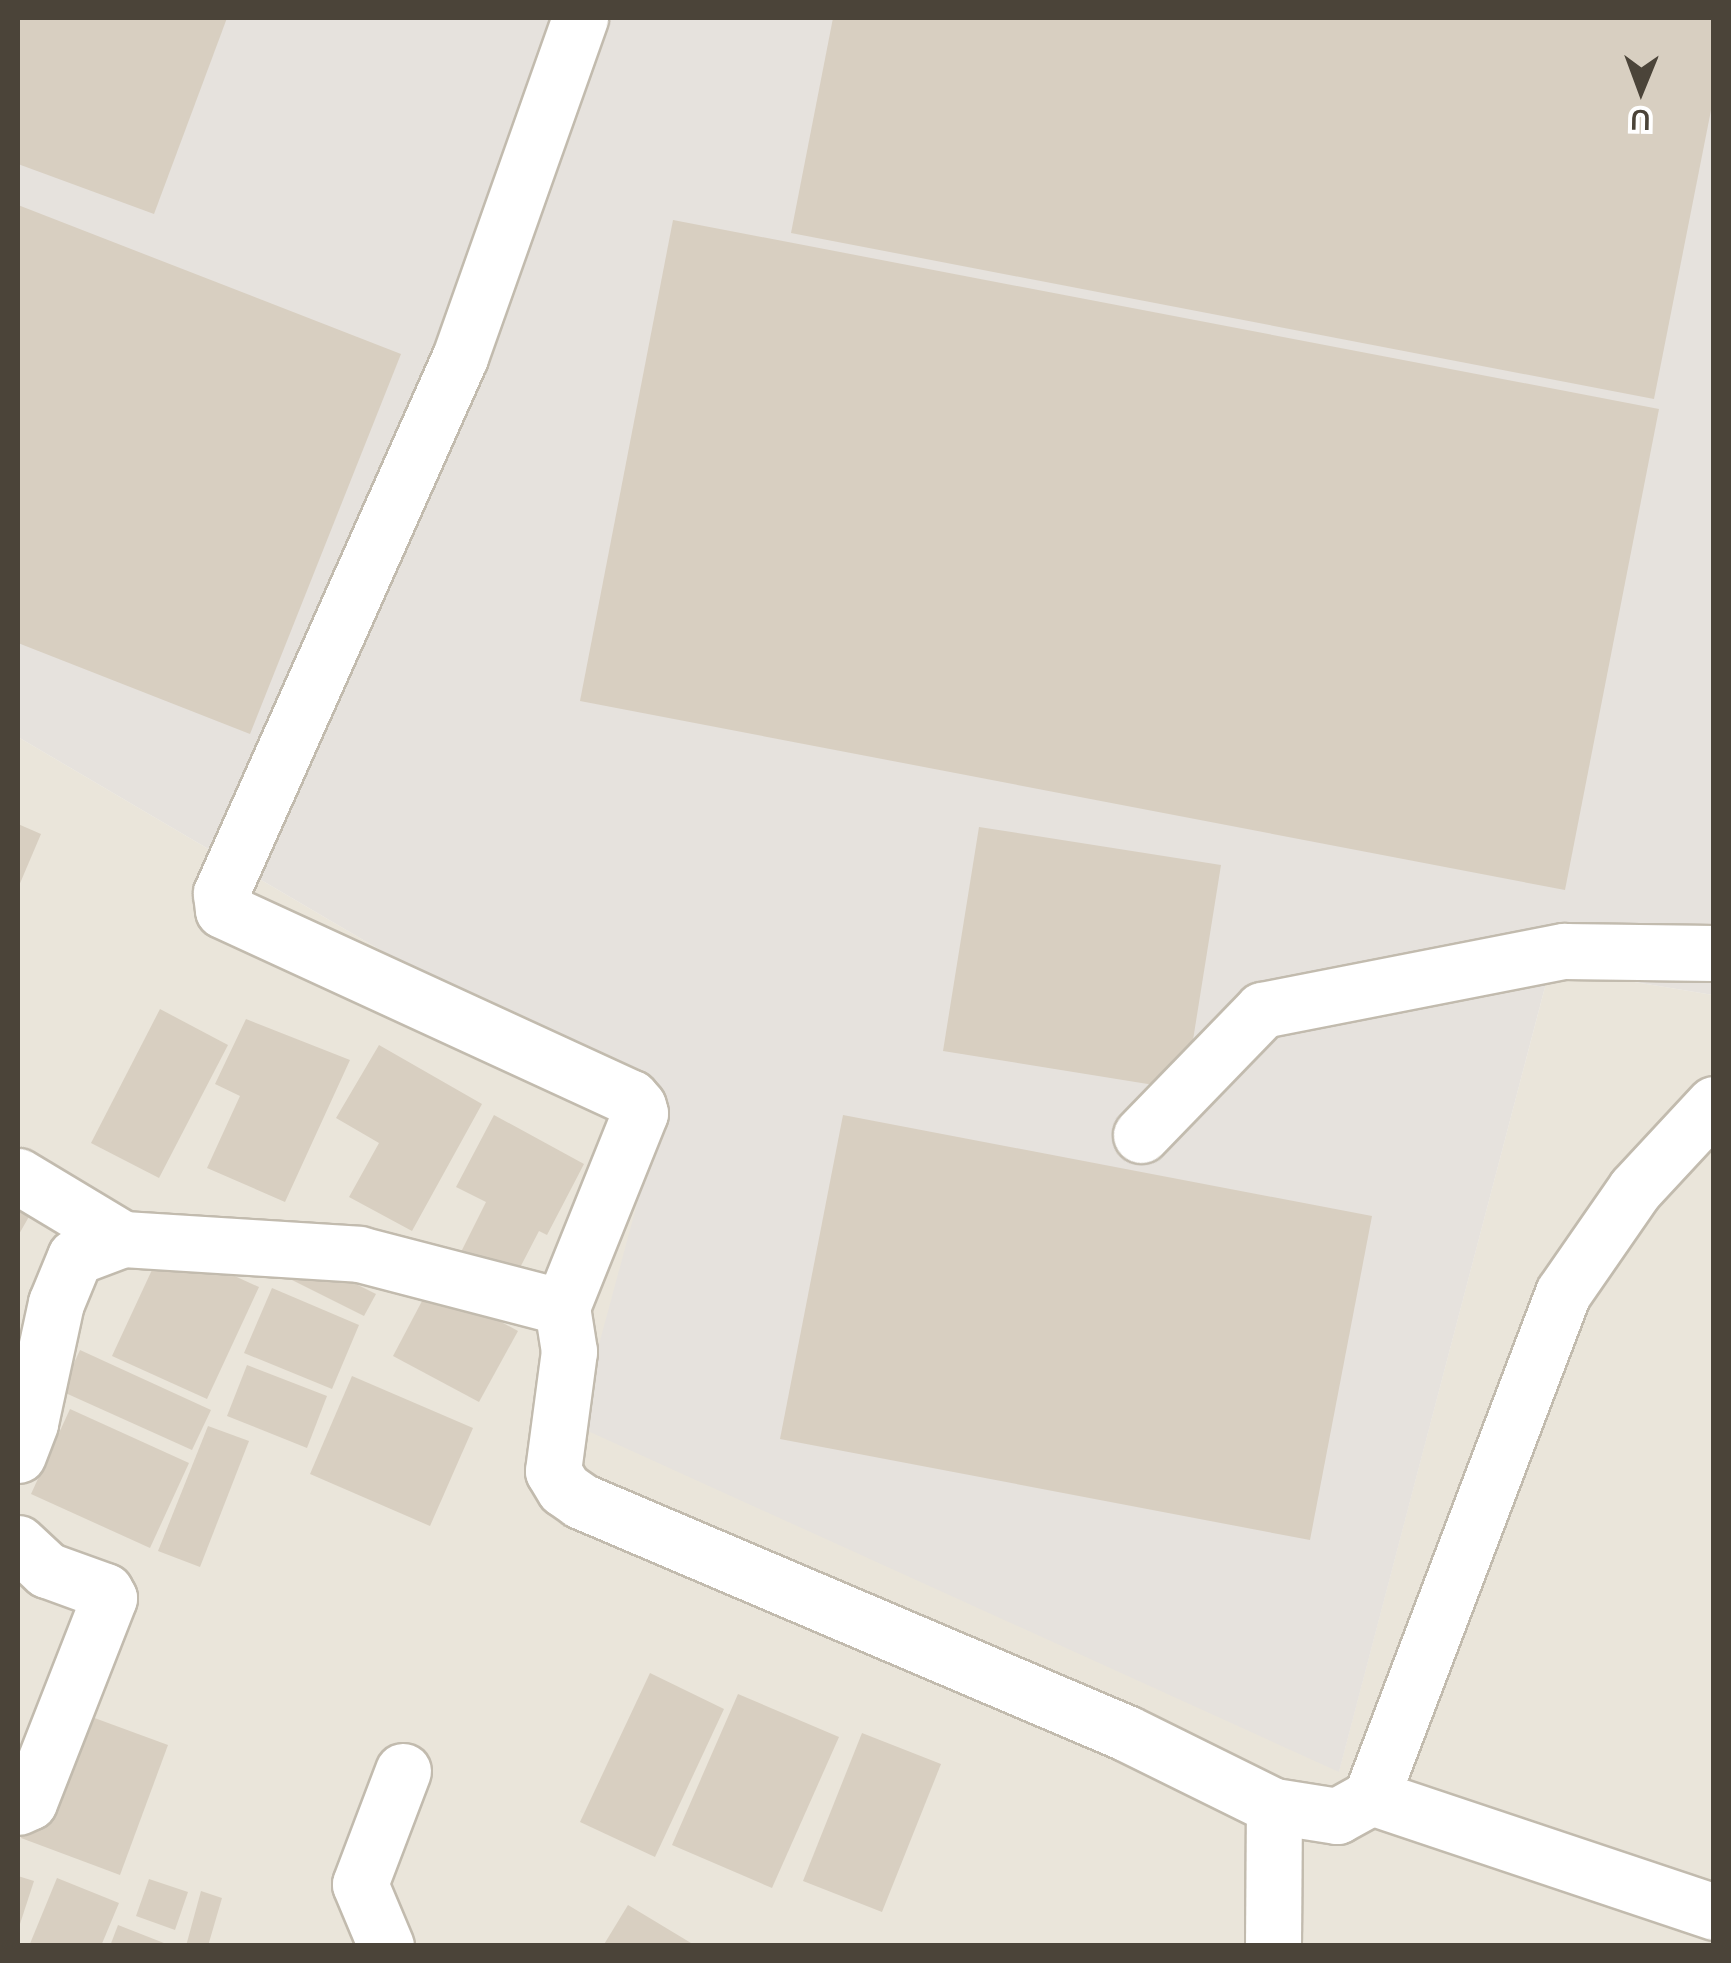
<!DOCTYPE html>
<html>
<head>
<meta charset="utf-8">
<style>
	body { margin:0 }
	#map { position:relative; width:1731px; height:1963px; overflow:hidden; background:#f6f3ec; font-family:Mulish,sans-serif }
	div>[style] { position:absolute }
	.residential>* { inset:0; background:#eae5da }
	.industrial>* { inset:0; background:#e6e2dd }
	.building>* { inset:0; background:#d8cfc1 }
	.roads { filter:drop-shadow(2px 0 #c2bbae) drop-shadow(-2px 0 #c2bbae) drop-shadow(0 2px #c2bbae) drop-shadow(0 -2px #c2bbae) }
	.minor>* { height:55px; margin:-27.5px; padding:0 27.5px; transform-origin:27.5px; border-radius:27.5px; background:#fff }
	span { translate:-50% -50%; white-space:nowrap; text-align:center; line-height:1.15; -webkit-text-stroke:8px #fff; paint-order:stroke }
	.frame { position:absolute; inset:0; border:20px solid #4b4439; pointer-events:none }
	.north { position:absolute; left:1591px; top:40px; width:100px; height:100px; -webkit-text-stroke:8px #fff; paint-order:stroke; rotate:181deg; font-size:28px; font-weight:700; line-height:40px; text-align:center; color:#4b4439 }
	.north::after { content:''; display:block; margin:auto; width:35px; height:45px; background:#4b4439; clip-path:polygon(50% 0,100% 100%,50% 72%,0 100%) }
</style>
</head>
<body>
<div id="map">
	<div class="residential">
		<i style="clip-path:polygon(18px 737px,661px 1115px,1339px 1771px,1550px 968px,1713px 995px,1713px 1945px,18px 1946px)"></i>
	</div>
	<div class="industrial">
		<i style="clip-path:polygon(18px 18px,1713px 18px,1713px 995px,1550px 968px,1339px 1772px,577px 1426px,661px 1115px,18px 737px)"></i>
	</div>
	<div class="building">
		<i style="clip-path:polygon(18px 18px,227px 18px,154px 214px,18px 164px)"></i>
		<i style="clip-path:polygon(833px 18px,1714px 18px,1714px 95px,1654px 399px,791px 233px)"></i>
		<i style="clip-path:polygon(18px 205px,401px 354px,250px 734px,18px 643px)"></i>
		<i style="clip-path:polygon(673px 220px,1659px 409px,1565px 890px,580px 701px)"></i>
		<i style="clip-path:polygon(18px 824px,41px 834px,18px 888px)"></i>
		<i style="clip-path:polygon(979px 827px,1221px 865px,1185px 1090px,943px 1051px)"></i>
		<i style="clip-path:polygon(160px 1009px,228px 1045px,159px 1178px,91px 1143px)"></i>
		<i style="clip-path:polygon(246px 1019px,350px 1060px,285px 1202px,207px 1168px,240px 1096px,215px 1084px)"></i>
		<i style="clip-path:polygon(379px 1045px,482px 1104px,412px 1231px,349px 1197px,379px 1143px,336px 1118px)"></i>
		<i style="clip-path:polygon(494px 1115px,584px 1164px,547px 1235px,539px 1231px,510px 1287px,457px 1260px,486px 1202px,456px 1187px)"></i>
		<i style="clip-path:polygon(843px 1115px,1372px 1216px,1310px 1540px,780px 1439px)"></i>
		<i style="clip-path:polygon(18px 1205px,31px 1213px,18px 1236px)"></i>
		<i style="clip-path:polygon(164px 1244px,259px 1287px,207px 1399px,112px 1356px)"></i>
		<i style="clip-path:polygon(296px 1254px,376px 1294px,364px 1316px,284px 1276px)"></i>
		<i style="clip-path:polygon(431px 1284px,518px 1331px,479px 1402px,393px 1356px)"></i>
		<i style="clip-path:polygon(272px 1288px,359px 1325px,332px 1389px,244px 1353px)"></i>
		<i style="clip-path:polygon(80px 1350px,211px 1410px,192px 1450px,61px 1391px)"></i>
		<i style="clip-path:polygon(247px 1365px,327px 1396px,307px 1448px,227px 1416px)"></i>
		<i style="clip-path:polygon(352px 1376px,473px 1428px,430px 1526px,310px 1474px)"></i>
		<i style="clip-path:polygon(70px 1409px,189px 1463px,150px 1548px,31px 1494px)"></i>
		<i style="clip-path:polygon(208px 1426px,249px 1441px,200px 1567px,158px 1551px)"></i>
		<i style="clip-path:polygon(650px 1673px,724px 1709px,655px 1857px,580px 1822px)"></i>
		<i style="clip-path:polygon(738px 1694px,839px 1737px,772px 1888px,672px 1845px)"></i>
		<i style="clip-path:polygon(70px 1709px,168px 1745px,120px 1875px,21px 1838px)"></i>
		<i style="clip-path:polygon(862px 1733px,941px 1764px,882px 1912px,803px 1881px)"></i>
		<i style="clip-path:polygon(18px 1876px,34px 1881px,18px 1930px)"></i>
		<i style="clip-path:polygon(57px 1878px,119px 1903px,101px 1946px,29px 1946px)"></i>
		<i style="clip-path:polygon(149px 1879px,188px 1892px,175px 1930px,136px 1916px)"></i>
		<i style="clip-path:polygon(201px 1891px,222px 1898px,208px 1946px,186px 1946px)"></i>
		<i style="clip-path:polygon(628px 1905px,696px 1946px,603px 1946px)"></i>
		<i style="clip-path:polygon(118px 1925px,169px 1945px,169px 1946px,110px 1946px)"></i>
	</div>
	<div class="roads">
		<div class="minor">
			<i style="left:1141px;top:1135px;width:174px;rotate:-45.9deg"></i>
			<i style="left:1262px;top:1010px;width:308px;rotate:-11.1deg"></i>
			<i style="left:1564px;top:951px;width:150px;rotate:0.8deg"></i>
			<i style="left:18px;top:1176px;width:122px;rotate:31deg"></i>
			<i style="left:562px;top:1307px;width:209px;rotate:-68.1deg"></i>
			<i style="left:640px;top:1113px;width:7px;rotate:-106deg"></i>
			<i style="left:638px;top:1106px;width:11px;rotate:-131deg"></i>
			<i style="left:631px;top:1098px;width:449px;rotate:-155.3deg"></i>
			<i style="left:223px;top:910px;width:17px;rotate:-97deg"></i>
			<i style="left:221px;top:893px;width:587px;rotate:-65.97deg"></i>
			<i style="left:460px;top:357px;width:360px;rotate:-70.5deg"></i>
			<i style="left:18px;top:1455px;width:34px;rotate:-69deg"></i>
			<i style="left:30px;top:1423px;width:123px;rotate:-77.8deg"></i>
			<i style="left:56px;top:1303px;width:50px;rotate:-67.6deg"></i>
			<i style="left:75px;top:1257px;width:51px;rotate:-20.6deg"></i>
			<i style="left:123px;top:1239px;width:236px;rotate:3.6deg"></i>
			<i style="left:359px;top:1254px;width:210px;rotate:14.6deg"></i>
			<i style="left:562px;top:1307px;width:45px;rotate:81deg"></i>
			<i style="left:569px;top:1351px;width:121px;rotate:97.6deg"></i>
			<i style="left:553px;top:1471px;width:21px;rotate:59deg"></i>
			<i style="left:564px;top:1489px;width:21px;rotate:35deg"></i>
			<i style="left:581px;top:1501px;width:592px;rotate:23.06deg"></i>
			<i style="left:1126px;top:1733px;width:165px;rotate:26.3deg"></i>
			<i style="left:1274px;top:1806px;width:64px;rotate:9deg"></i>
			<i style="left:1337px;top:1816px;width:39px;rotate:-29deg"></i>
			<i style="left:1371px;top:1797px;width:539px;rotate:-69.15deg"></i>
			<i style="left:1563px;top:1293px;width:126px;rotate:-55.3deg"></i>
			<i style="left:1635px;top:1189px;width:116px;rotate:-47.1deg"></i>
			<i style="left:18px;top:1543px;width:40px;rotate:43deg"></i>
			<i style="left:47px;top:1570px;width:62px;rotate:19.9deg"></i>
			<i style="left:105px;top:1591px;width:8px;rotate:60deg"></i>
			<i style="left:109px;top:1598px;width:219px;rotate:111.4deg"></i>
			<i style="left:29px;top:1802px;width:12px;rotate:156deg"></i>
			<i style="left:1371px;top:1797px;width:362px;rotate:18.5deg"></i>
			<i style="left:386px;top:1946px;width:67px;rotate:-112.8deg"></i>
			<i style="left:360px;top:1884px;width:121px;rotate:-69.2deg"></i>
			<i style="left:1273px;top:1946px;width:140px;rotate:-89.6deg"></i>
		</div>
	</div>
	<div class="frame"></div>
	<div class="north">U</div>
</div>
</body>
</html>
